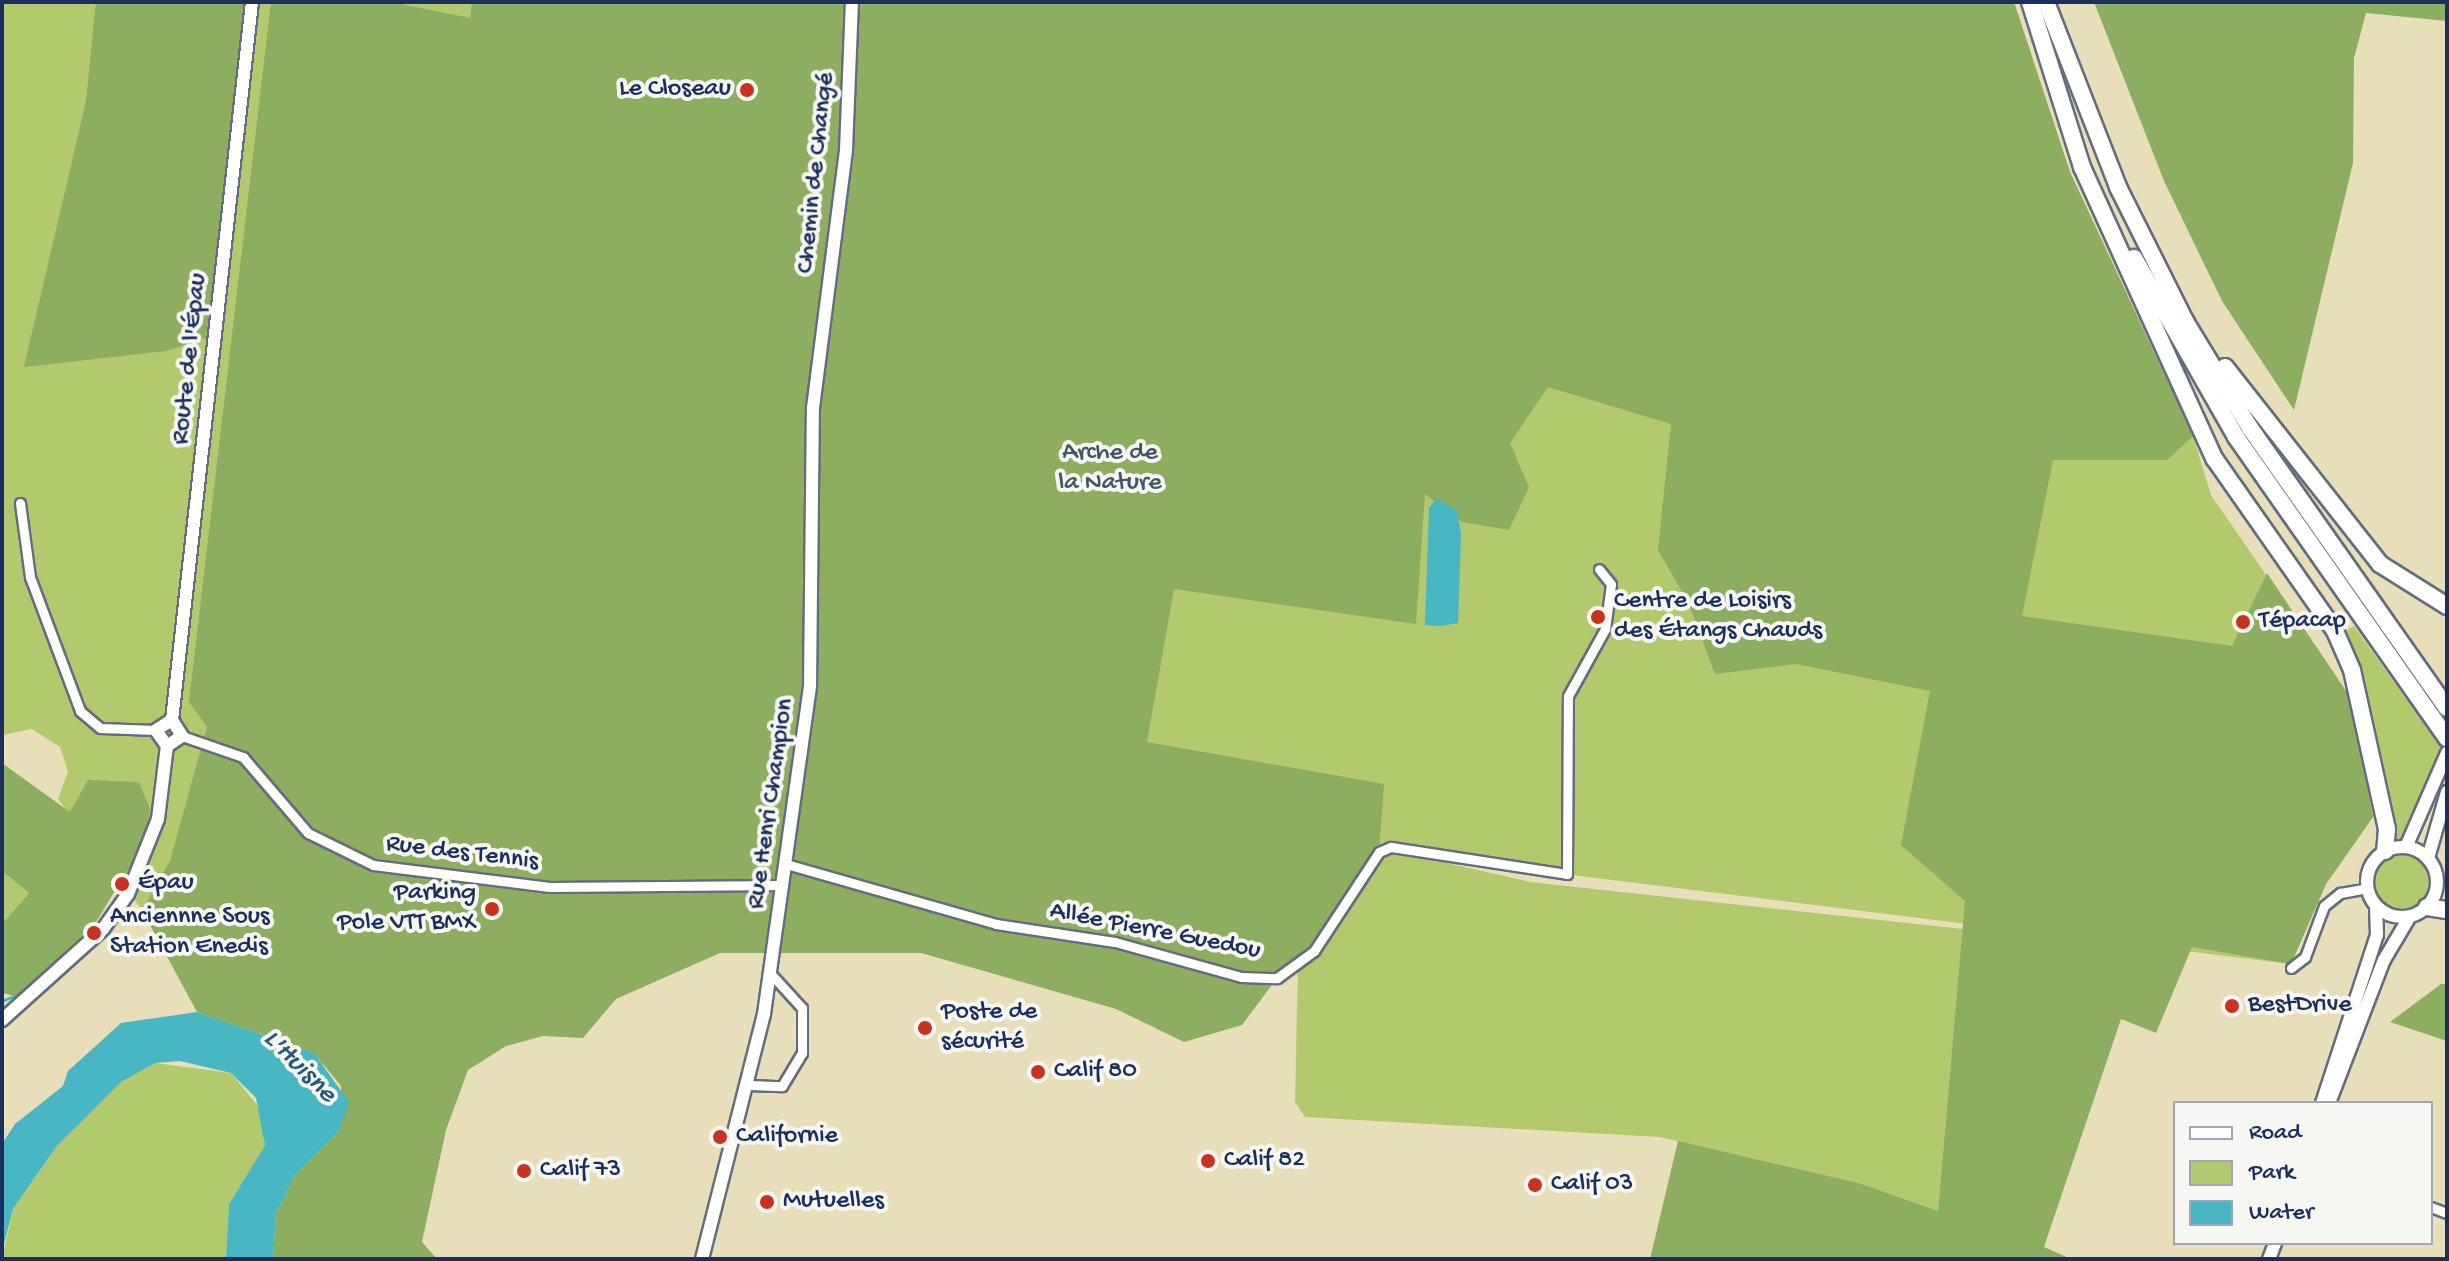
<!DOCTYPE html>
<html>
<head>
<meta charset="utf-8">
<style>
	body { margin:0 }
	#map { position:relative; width:2449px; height:1261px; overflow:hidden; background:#e8dfba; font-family:"Gochi Hand",sans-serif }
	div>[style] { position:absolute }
	.green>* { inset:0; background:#b2c96e }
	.round { border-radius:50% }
	.forest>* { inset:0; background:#8dad61 }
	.water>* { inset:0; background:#48b6c3 }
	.stream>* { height:3px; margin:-1.5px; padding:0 1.5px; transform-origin:1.5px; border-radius:1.5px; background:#48b6c3 }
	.roads { filter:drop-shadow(2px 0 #636d7e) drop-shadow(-2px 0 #636d7e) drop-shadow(0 2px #636d7e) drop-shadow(0 -2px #636d7e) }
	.street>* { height:9px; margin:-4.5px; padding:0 4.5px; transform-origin:4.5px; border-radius:4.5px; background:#fff }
	.secondary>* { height:12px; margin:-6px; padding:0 6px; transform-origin:6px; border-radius:6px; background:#fff }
	.secondary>.ring { margin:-6px; padding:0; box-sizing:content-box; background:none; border:12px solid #fff; border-radius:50% }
	.highway>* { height:16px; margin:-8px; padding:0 8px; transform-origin:8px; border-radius:8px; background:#fff }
	.dots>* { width:22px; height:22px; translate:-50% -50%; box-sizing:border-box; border:4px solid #f6f6f2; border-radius:50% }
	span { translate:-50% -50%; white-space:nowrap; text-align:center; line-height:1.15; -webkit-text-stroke:8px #f6f6f2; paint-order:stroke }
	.poi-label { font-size:26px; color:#1b2f5e }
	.right { translate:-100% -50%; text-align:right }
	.left { translate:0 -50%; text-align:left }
	.street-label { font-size:26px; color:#1b2f5e }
	.park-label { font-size:26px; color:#415662 }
	.water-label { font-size:28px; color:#28587c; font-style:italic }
	.frame { position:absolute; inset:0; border:4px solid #1b2f5e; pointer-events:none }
	.legend { position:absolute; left:2173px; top:1101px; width:260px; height:144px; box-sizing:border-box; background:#f6f6f2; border:2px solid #9ea6b7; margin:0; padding:10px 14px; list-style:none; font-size:24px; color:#1b2f5e }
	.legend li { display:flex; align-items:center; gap:16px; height:40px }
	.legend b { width:40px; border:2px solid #9ea6b7 }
</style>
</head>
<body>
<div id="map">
	<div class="green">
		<i style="clip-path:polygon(2px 2px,2014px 2px,2070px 172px,2193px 436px,2211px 495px,2350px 697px,2373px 817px,2326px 884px,2291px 964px,1412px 855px,1530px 882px,1963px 929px,1938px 1211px,1859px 1183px,1659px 1137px,1305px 1117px,1295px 1102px,1298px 963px,787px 864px,326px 1067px,289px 1043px,197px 1012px,142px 910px,58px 799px,68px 772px,60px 747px,32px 729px,2px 735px)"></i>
		<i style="clip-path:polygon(2354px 626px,2442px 749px,2417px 817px,2401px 839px,2390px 842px,2344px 632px)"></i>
		<i class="round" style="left:2371px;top:853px;width:58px;height:58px"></i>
		<i style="clip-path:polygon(2px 871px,29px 893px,2px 924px)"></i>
		<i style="clip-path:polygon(155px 1063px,231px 1073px,261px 1110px,265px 1145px,229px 1204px,226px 1259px,2px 1259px,13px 1209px,56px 1147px,120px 1082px)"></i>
	</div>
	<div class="forest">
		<i style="clip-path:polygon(96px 2px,247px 2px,206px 338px,166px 351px,24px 367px,86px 101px)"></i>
		<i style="clip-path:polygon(271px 2px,391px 2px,470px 18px,472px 2px,2014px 2px,2070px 172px,2193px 436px,2167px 460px,2053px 460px,2022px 616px,2232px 646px,2267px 573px,2350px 697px,2373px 817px,2326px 884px,2291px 964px,2192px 947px,2156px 1033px,2121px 1019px,2044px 1247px,2071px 1259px,1650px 1259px,1678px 1141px,1859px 1183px,1938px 1211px,1965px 901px,1901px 845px,1930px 691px,1796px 664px,1715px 674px,1689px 604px,1658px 550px,1671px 424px,1548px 387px,1510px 443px,1529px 487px,1509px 530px,1462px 522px,1425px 494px,1416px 624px,1174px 589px,1147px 742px,1384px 784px,1379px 852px,1314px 951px,1277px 978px,1242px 1025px,1184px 1042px,1116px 1009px,921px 953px,720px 953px,616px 999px,583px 1038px,543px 1036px,506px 1046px,468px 1070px,446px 1130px,422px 1242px,437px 1259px,273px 1259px,276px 1214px,295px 1175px,339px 1131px,341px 1086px,314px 1053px,197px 1012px,142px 910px,170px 861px,207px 727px,189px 702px)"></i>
		<i style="clip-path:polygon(2094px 2px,2447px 2px,2447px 21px,2366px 13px,2354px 58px,2353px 163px,2294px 410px,2222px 301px,2164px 181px)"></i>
		<i style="clip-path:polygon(2px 763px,70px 812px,88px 780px,139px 782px,150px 809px,146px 840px,96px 922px,20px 997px,2px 993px,2px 924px,29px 893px,2px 871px)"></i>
		<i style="clip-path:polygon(2441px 984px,2447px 984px,2447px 1041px,2390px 1022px)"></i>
	</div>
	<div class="water">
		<i style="clip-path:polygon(1436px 499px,1457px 510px,1461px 534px,1458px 623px,1440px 626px,1425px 625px,1429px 508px)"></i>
		<i style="clip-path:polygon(197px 1012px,314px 1053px,349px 1102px,339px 1131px,295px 1175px,276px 1214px,273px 1259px,226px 1259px,229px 1204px,265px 1145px,256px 1098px,231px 1073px,180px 1061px,155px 1063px,121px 1082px,56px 1147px,13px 1209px,2px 1252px,2px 1144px,15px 1124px,63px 1086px,68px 1071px,121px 1023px)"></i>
	</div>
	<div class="stream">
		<i style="left:2px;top:1001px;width:12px;rotate:-24deg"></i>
	</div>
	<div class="roads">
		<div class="street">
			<i style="left:20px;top:503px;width:75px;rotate:82.3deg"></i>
			<i style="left:30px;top:577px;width:143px;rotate:69.5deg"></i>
			<i style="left:80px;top:711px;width:26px;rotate:40deg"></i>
			<i style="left:100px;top:728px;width:56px;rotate:2deg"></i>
			<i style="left:182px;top:736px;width:65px;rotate:19deg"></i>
			<i style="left:243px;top:757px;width:100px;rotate:49.5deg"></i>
			<i style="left:308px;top:833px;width:72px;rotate:26.2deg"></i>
			<i style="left:373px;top:865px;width:178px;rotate:7.1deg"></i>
			<i style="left:550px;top:887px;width:233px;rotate:-0.5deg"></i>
			<i style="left:786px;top:864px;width:218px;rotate:15.9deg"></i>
			<i style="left:996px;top:924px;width:120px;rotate:8.6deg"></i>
			<i style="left:1115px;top:942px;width:131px;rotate:15.5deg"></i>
			<i style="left:1241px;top:977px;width:36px;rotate:2deg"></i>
			<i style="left:1277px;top:978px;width:46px;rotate:-36.1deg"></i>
			<i style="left:1314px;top:951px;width:118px;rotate:-56.7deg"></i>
			<i style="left:1379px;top:852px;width:13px;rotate:-23deg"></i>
			<i style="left:1391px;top:847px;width:178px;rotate:8.7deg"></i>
			<i style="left:1567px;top:874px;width:178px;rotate:-89.7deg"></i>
			<i style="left:1568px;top:696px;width:77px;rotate:-61.1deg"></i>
			<i style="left:1605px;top:629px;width:45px;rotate:-82.4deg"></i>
			<i style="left:1611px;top:584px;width:19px;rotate:-129deg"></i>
			<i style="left:2291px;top:968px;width:18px;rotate:-38deg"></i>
			<i style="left:2305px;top:957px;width:54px;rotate:-69.6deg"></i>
			<i style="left:2324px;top:906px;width:21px;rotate:-39deg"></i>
			<i style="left:2340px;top:893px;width:27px;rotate:-10deg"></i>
			<i style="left:749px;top:1085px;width:33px;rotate:2deg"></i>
			<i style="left:782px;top:1086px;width:39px;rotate:-59deg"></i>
			<i style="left:802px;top:1053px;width:45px;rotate:-90deg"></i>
			<i style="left:802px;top:1008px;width:46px;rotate:-132.4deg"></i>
			<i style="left:2431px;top:1207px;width:17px;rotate:21deg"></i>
		</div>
		<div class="secondary">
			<i style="left:172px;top:720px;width:722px;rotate:-83.64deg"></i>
			<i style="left:167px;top:746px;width:19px;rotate:-125deg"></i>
			<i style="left:156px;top:730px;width:19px;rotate:-32deg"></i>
			<i style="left:167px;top:746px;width:18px;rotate:-34deg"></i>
			<i style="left:182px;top:736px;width:19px;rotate:-122deg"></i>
			<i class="ring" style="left:2367px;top:847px;width:58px;height:58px"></i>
			<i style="left:2406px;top:847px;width:103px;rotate:-66.4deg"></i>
			<i style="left:2428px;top:858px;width:69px;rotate:-73.9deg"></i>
			<i style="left:2px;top:1020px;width:136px;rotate:-42deg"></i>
			<i style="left:103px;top:929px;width:43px;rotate:-54.5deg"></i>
			<i style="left:128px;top:894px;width:81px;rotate:-68.2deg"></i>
			<i style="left:158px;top:819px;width:74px;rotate:-83deg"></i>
			<i style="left:2322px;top:1103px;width:177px;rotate:-71.9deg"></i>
			<i style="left:2377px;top:935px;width:29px;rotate:-92deg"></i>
			<i style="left:2329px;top:1103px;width:153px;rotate:-69deg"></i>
			<i style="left:2384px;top:960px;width:51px;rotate:-59.4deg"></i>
			<i style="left:702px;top:1259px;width:253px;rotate:-75.8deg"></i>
			<i style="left:764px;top:1014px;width:331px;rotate:-82deg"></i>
			<i style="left:810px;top:686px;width:278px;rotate:-89.4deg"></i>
			<i style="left:813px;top:408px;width:260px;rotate:-82.7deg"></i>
			<i style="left:846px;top:150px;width:148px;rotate:-87.7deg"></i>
			<i style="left:2269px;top:1259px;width:17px;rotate:-69deg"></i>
		</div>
		<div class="highway">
			<i style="left:2030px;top:2px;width:173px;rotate:72.5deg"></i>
			<i style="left:2082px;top:167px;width:320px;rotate:65.6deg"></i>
			<i style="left:2214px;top:458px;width:211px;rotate:55deg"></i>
			<i style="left:2335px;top:631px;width:43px;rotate:66.4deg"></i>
			<i style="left:2352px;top:670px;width:163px;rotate:77.6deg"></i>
			<i style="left:2387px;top:829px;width:22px;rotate:95deg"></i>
			<i style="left:2046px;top:2px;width:199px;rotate:68.7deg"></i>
			<i style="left:2118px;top:187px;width:150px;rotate:63.4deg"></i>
			<i style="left:2185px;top:321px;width:125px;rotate:58.7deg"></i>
			<i style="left:2250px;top:428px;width:342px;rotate:54.9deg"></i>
			<i style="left:2134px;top:258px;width:206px;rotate:60.3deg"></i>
			<i style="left:2236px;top:437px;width:368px;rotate:55deg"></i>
			<i style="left:2225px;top:367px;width:251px;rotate:51.8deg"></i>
			<i style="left:2380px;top:564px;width:79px;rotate:32.1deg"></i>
			<i style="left:2427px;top:907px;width:20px;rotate:9deg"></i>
		</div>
	</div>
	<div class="dots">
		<i style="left:747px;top:90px;background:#c8321e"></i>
		<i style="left:1598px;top:617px;background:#c8321e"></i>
		<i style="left:2243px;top:622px;background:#c8321e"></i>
		<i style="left:122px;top:884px;background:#c8321e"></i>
		<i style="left:492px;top:909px;background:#c8321e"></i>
		<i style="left:94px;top:933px;background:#c8321e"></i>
		<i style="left:2232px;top:1006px;background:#c8321e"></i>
		<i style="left:925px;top:1028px;background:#c8321e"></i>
		<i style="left:1038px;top:1072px;background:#c8321e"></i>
		<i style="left:720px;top:1137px;background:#c8321e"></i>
		<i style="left:1208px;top:1161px;background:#c8321e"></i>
		<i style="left:524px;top:1171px;background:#c8321e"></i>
		<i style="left:1535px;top:1185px;background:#c8321e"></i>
		<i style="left:767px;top:1202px;background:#c8321e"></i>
	</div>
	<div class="poi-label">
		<span class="right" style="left:731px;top:90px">Le Closeau</span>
		<span class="left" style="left:1614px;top:617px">Centre de Loisirs<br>des Étangs Chauds</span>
		<span class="left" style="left:2259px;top:622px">Tépacap</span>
		<span class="left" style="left:138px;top:884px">Épau</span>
		<span class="right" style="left:476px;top:909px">Parking<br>Pole VTT BMX</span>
		<span class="left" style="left:110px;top:933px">Anciennne Sous<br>Station Enedis</span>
		<span class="left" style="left:2248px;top:1006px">BestDrive</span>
		<span class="left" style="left:941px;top:1028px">Poste de<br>sécurité</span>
		<span class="left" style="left:1054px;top:1072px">Calif 80</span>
		<span class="left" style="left:736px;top:1137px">Californie</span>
		<span class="left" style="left:1224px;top:1161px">Calif 82</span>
		<span class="left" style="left:540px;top:1171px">Calif 73</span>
		<span class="left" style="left:1551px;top:1185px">Calif 03</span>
		<span class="left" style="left:783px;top:1202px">Mutuelles</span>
	</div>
	<div class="street-label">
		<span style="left:817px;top:173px;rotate:-84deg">Chemin de Changé</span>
		<span style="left:191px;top:359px;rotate:-84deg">Route de l'Épau</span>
		<span style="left:772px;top:804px;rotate:-82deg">Rue Henri Champion</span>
		<span style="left:462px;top:854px;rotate:7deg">Rue des Tennis</span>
		<span style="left:1155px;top:932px;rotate:11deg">Allée Pierre Guedou</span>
	</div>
	<div class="park-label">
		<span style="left:1110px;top:469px">Arche de<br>la Nature</span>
	</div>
	<div class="water-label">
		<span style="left:299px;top:1067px;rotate:45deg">L'Huisne</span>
	</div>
	<div class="frame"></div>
	<ul class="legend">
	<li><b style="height:10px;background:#fff"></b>Road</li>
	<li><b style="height:22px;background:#b2c96e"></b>Park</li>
	<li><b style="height:22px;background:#48b6c3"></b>Water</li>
	</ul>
</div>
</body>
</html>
